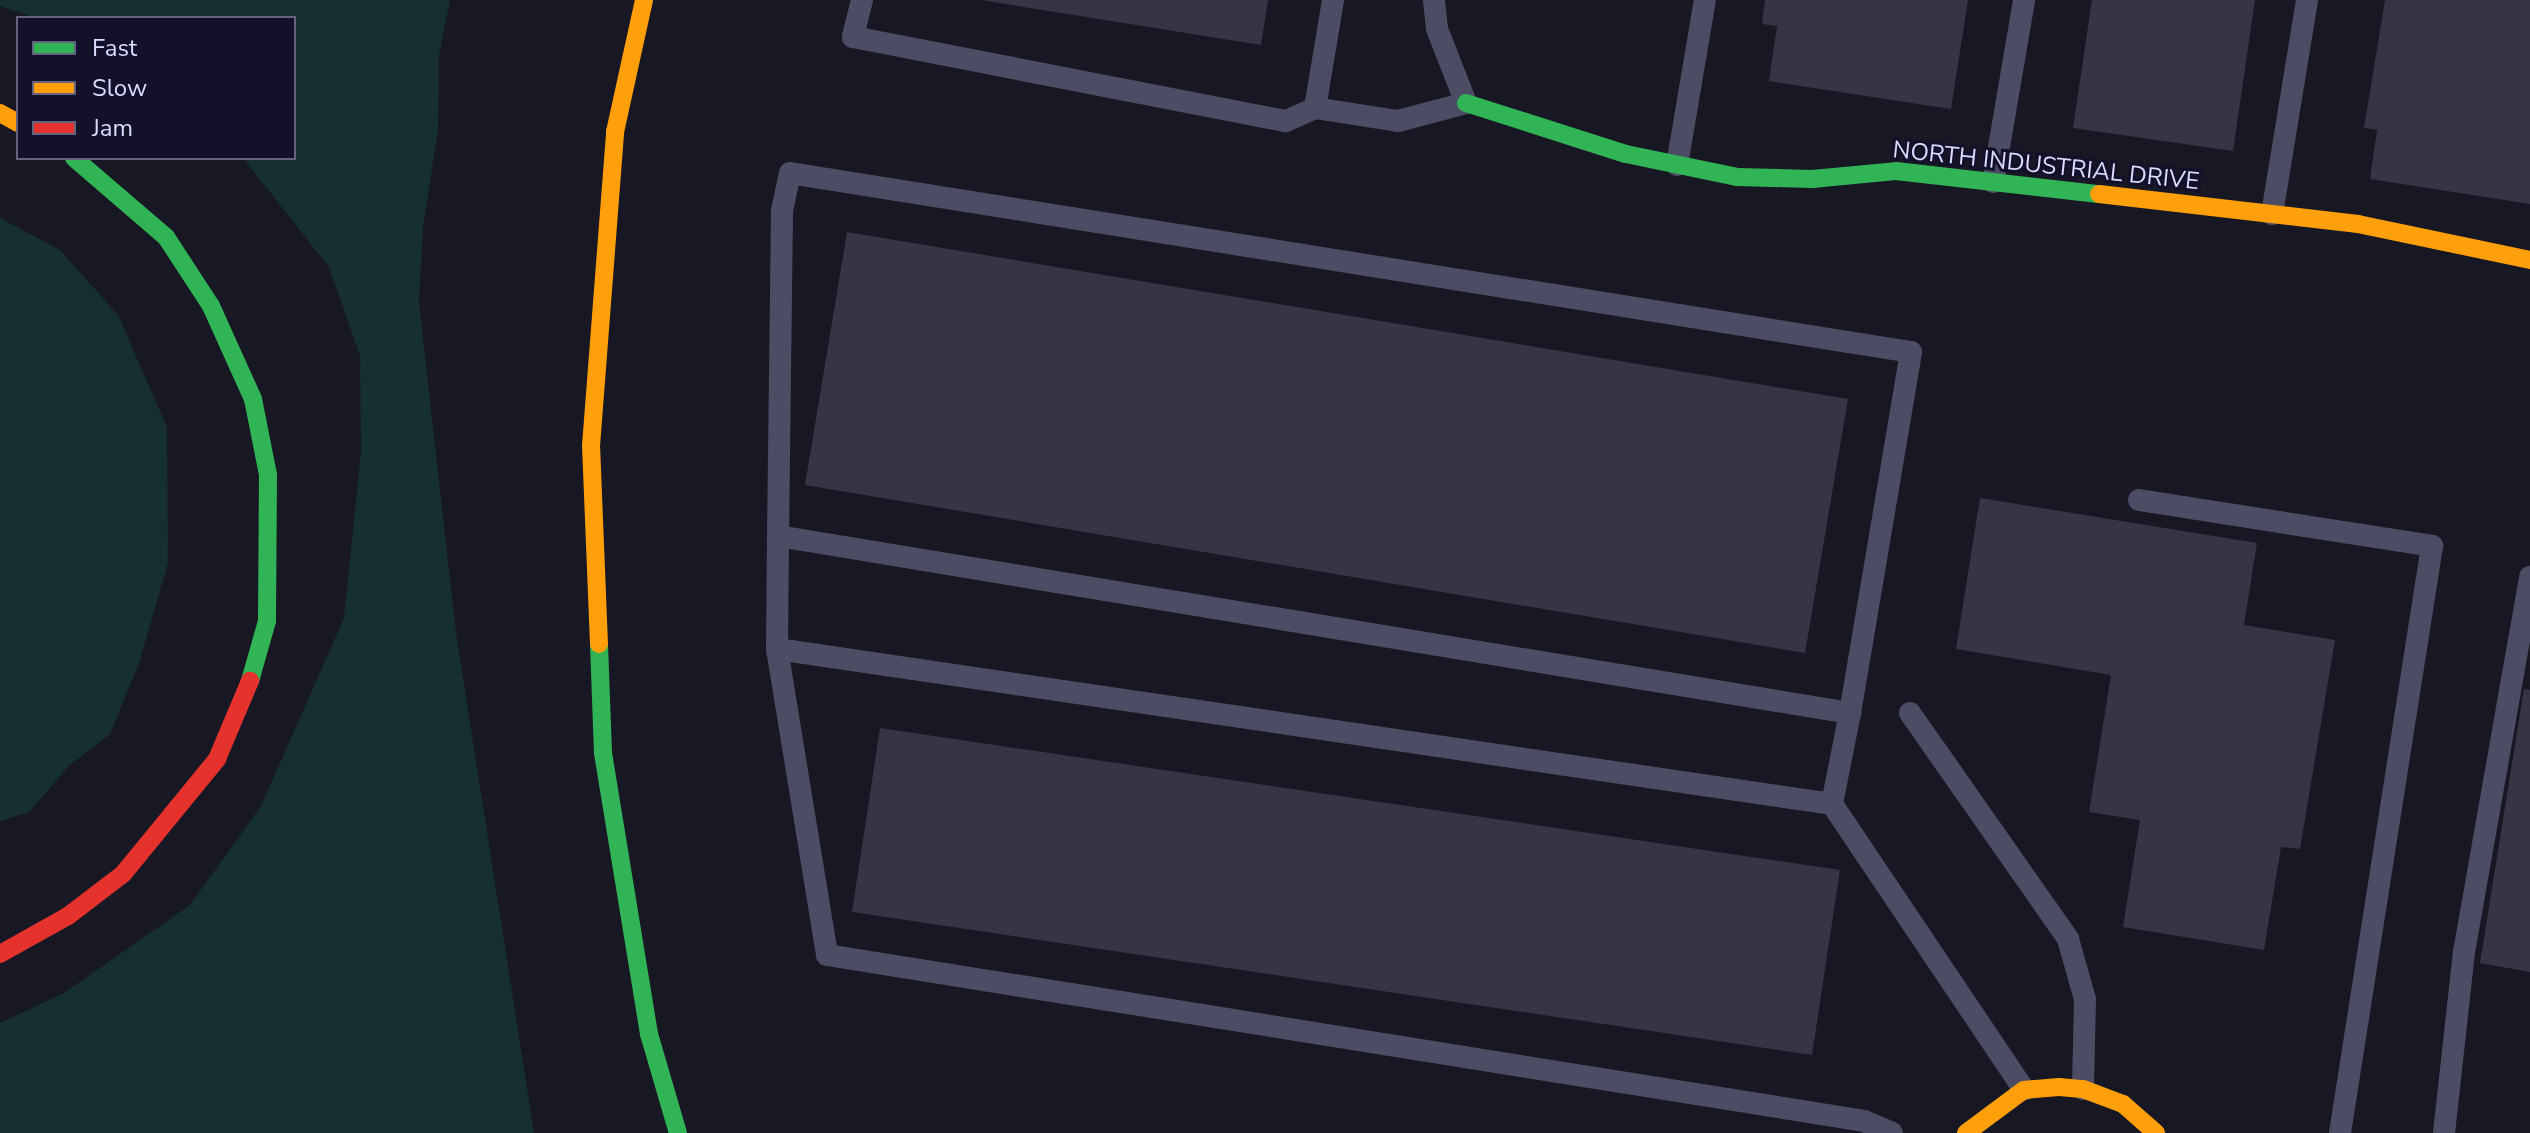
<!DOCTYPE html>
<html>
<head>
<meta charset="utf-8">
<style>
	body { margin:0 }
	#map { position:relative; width:2530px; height:1133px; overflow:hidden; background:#181724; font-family:"Nunito Sans",sans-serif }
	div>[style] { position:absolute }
	.green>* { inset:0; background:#15302e }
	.building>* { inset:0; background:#363546 }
	.lane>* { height:22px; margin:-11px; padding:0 11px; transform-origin:11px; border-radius:11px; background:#4c4d65 }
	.fast>* { height:18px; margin:-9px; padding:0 9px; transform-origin:9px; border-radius:9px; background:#30b455 }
	.slow>* { height:18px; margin:-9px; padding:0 9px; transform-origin:9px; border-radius:9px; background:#ff9f0a }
	.jam>* { height:18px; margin:-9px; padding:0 9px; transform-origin:9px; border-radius:9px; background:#e5322d }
	span { translate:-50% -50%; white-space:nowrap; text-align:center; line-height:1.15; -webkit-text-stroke:6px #13112a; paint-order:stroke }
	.street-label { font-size:24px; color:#dbdbfe }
	.legend { position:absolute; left:16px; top:16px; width:280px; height:144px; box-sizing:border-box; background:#13112a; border:2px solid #63627f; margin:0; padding:10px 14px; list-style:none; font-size:24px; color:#dbdbfe }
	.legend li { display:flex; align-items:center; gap:16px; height:40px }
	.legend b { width:40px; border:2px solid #63627f }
</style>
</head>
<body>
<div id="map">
	<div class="green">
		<i style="clip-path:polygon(0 0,450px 0,439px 55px,438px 130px,423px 227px,419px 303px,456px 633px,534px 1133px,0 1133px,0 1023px,64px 993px,190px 905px,261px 806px,344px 618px,361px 452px,360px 356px,329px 267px,243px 158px,294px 158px,294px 18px,36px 18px,0 6px)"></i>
		<i style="clip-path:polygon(0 218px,60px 250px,118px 315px,167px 427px,168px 563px,139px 663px,110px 734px,69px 766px,29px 812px,0 821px)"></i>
	</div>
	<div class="building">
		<i style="clip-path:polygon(981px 0,1268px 0,1261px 45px)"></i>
		<i style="clip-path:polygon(1765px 0,1968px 0,1951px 109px,1769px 81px,1777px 26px,1762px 24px)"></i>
		<i style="clip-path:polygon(2092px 0,2255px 0,2233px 151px,2073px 128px)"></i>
		<i style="clip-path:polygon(2385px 0,2530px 0,2530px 204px,2370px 179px,2377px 130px,2364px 128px)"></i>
		<i style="clip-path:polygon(847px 232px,1848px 399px,1805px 653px,805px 485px)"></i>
		<i style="clip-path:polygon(1980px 498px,2257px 543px,2244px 625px,2335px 640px,2300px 849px,2281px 847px,2264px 950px,2123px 927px,2140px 820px,2089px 812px,2111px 675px,1956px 649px)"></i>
		<i style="clip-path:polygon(2524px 689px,2530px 690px,2530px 972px,2480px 963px)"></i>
		<i style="clip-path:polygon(880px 728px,1840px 870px,1812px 1055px,852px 912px)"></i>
	</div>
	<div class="lane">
		<i style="left:862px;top:0;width:38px;rotate:104deg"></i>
		<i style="left:853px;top:37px;width:441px;rotate:11deg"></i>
		<i style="left:1286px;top:121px;width:32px;rotate:-24deg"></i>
		<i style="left:1315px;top:108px;width:84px;rotate:8.9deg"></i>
		<i style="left:1398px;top:121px;width:70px;rotate:-14.8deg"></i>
		<i style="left:1466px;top:103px;width:79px;rotate:-111.4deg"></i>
		<i style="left:1437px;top:29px;width:29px;rotate:-96deg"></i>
		<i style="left:1315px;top:108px;width:109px;rotate:-80.5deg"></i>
		<i style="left:1677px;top:165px;width:167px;rotate:-80.4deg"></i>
		<i style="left:1993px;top:182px;width:185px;rotate:-80.3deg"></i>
		<i style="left:2272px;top:214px;width:217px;rotate:-80.7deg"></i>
		<i style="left:2139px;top:500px;width:297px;rotate:8.9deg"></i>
		<i style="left:2432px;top:546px;width:594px;rotate:98.91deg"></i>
		<i style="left:778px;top:536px;width:1087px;rotate:9.38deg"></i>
		<i style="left:1850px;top:713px;width:366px;rotate:-80.4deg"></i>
		<i style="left:1911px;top:352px;width:1135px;rotate:-170.93deg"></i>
		<i style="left:790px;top:173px;width:39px;rotate:102deg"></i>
		<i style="left:782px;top:211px;width:325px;rotate:90.7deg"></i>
		<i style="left:778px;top:536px;width:113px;rotate:90.5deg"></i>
		<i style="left:777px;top:649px;width:310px;rotate:80.7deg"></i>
		<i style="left:827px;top:955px;width:1050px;rotate:9.09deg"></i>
		<i style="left:1864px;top:1121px;width:30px;rotate:23deg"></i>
		<i style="left:777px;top:649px;width:1066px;rotate:8.36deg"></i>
		<i style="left:1850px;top:713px;width:93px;rotate:101.2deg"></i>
		<i style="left:1832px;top:804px;width:344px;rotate:56.1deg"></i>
		<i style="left:1910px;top:713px;width:276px;rotate:55deg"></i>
		<i style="left:2068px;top:939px;width:62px;rotate:74.2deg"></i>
		<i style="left:2085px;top:999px;width:90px;rotate:91.3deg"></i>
		<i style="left:2444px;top:1133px;width:182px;rotate:-83.7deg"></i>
		<i style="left:2464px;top:952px;width:381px;rotate:-80deg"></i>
	</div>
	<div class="fast">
		<i style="left:1466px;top:103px;width:168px;rotate:17.7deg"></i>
		<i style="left:1626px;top:154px;width:113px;rotate:11.7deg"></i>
		<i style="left:1737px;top:177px;width:75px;rotate:1.5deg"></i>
		<i style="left:1812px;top:179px;width:84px;rotate:-5.4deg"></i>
		<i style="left:1896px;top:171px;width:204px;rotate:6.5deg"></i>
		<i style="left:74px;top:158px;width:121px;rotate:40.7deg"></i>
		<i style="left:166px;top:237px;width:82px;rotate:56.9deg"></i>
		<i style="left:211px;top:306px;width:102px;rotate:65.7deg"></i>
		<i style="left:253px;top:399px;width:77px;rotate:78.8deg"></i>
		<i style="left:268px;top:475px;width:146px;rotate:90.4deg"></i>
		<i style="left:267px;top:621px;width:62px;rotate:105.8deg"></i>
		<i style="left:599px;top:644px;width:109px;rotate:87.9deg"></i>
		<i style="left:603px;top:753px;width:285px;rotate:80.7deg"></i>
		<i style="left:649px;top:1034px;width:103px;rotate:73.7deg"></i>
	</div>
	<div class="slow">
		<i style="left:0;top:113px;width:21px;rotate:29deg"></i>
		<i style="left:2099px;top:194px;width:261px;rotate:6.6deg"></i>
		<i style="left:2358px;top:224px;width:176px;rotate:11.8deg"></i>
		<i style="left:599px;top:644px;width:198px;rotate:-92.3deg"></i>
		<i style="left:591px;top:446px;width:315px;rotate:-85.6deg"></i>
		<i style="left:615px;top:132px;width:135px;rotate:-77.6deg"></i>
		<i style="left:1966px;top:1133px;width:72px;rotate:-36.6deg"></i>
		<i style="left:2024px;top:1090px;width:35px;rotate:-5deg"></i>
		<i style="left:2059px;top:1087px;width:24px;rotate:5deg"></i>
		<i style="left:2083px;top:1089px;width:43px;rotate:20.6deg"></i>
		<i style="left:2123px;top:1104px;width:44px;rotate:41.3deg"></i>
	</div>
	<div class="jam">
		<i style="left:0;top:954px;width:78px;rotate:-29.2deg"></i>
		<i style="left:68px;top:916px;width:69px;rotate:-37.4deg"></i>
		<i style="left:123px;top:874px;width:149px;rotate:-50.7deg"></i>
		<i style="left:217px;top:759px;width:85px;rotate:-67.1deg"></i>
	</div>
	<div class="street-label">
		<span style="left:2046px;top:166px;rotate:6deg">NORTH INDUSTRIAL DRIVE</span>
	</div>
	<ul class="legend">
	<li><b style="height:10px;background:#30b455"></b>Fast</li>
	<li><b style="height:10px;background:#ff9f0a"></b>Slow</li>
	<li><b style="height:10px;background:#e5322d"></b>Jam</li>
	</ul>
</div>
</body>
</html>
